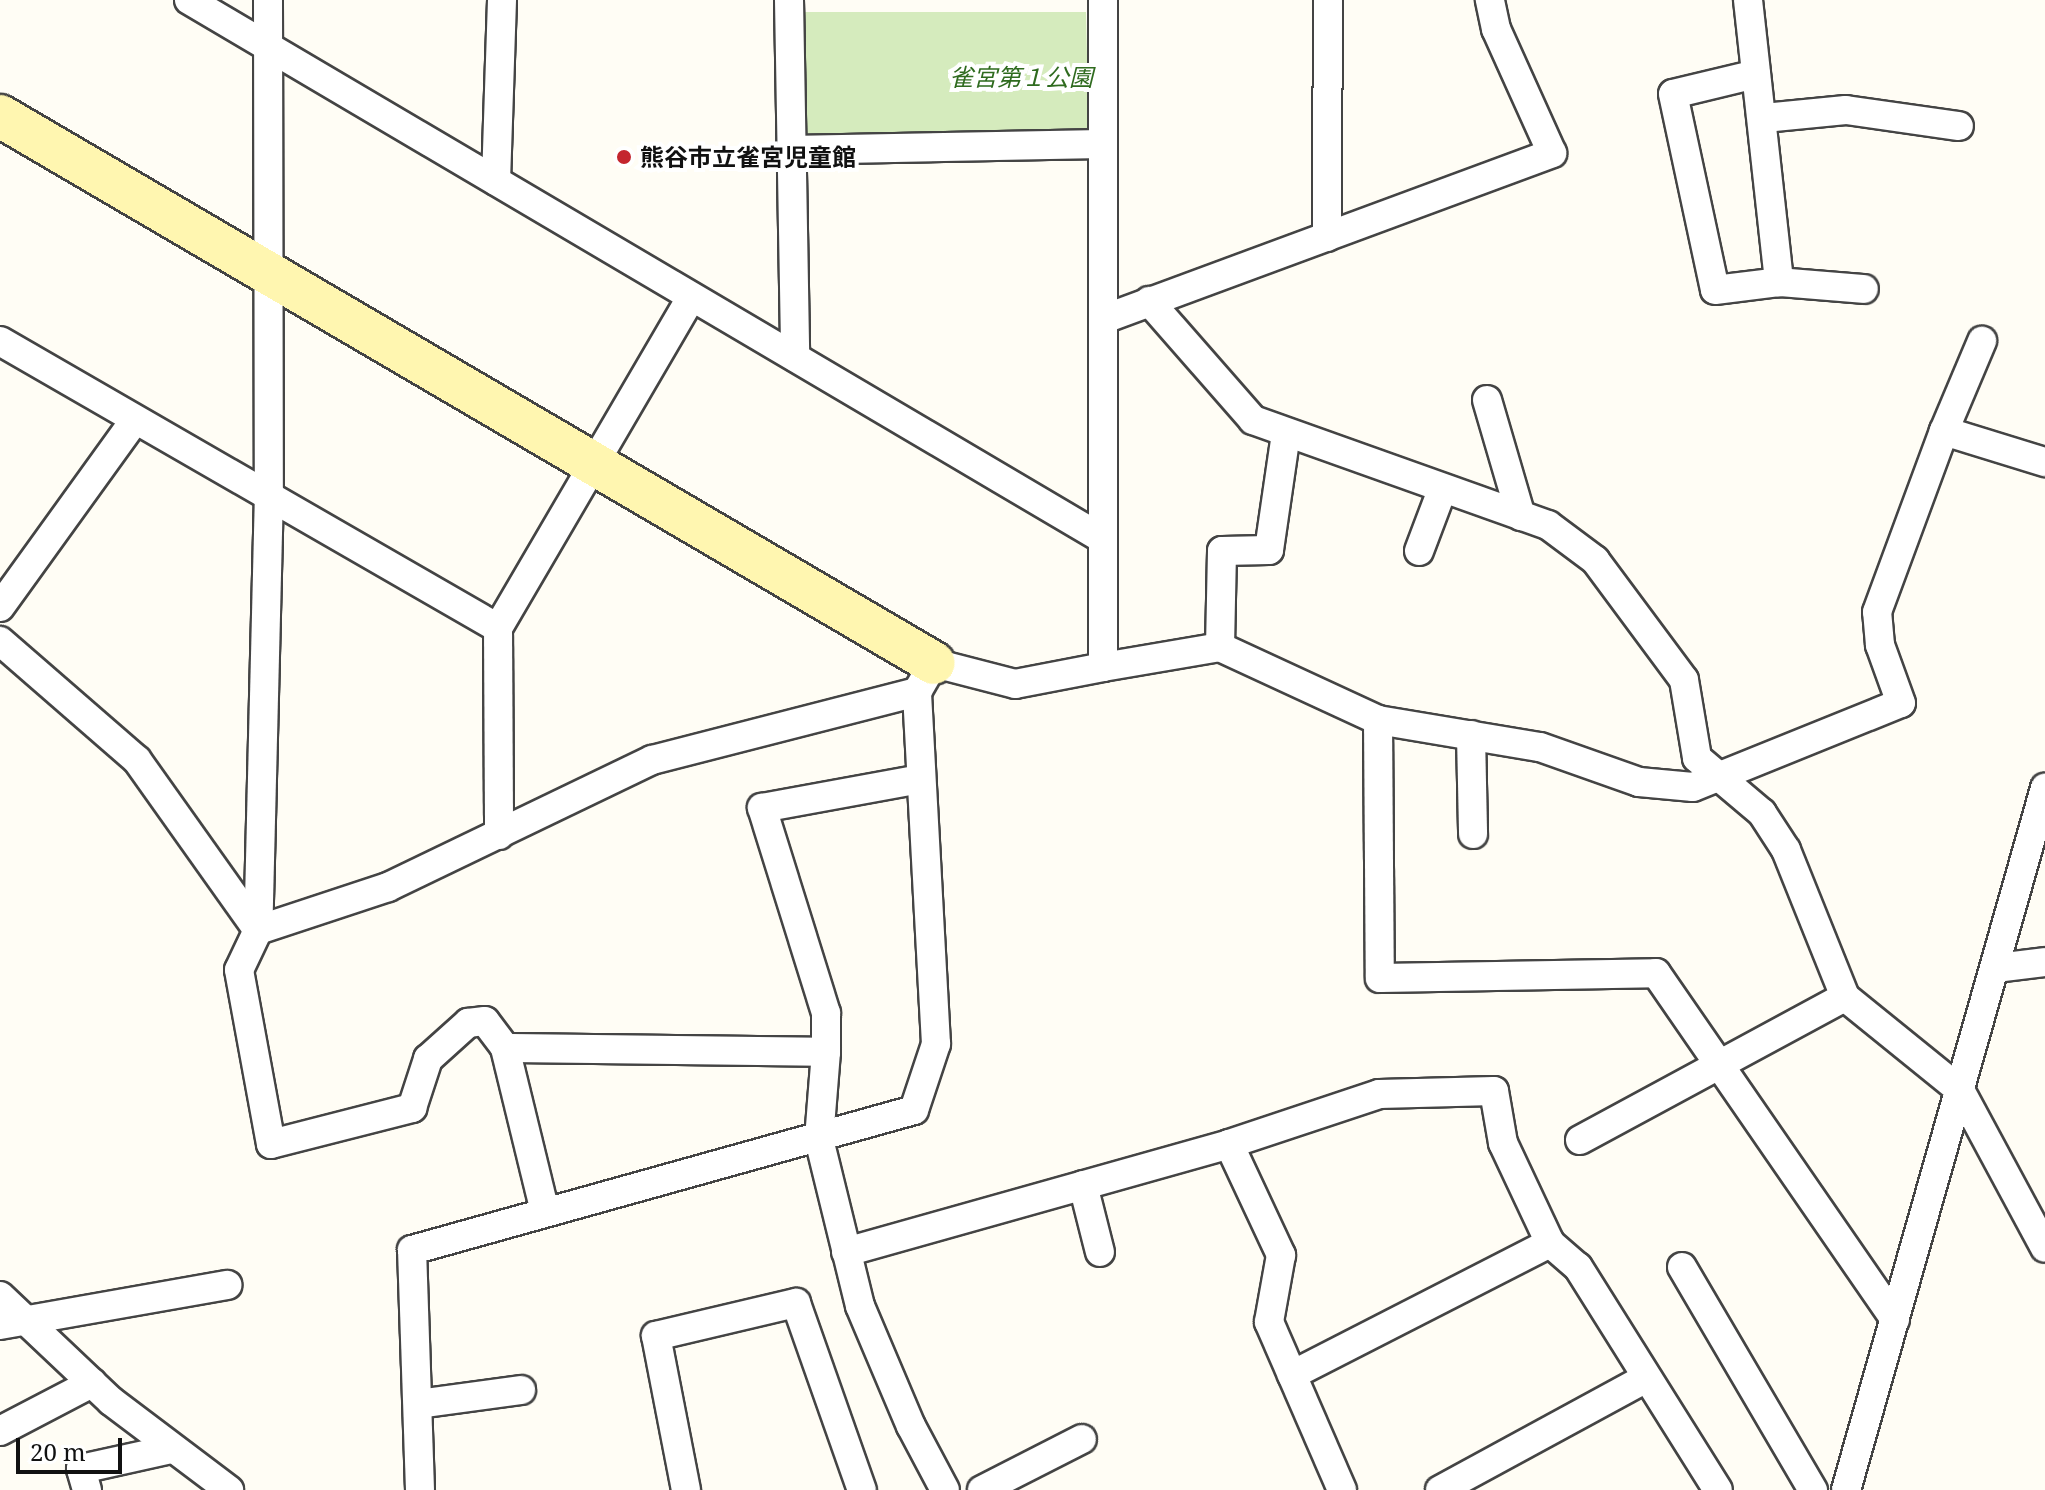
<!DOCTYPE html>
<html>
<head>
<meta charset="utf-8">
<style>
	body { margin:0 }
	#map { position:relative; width:2045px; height:1490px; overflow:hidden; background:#fffdf5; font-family:"Noto Serif","Noto Sans JP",serif }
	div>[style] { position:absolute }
	.green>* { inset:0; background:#d5ebbd }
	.roads { filter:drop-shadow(2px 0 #444) drop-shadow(-2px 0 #444) drop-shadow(0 2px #444) drop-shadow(0 -2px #444) }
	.street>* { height:28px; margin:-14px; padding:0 14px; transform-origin:14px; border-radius:14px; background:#fff }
	.secondary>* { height:42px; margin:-21px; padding:0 21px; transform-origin:21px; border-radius:21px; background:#fff6b0 }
	.dots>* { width:22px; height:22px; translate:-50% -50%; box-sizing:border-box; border:4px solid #fff; border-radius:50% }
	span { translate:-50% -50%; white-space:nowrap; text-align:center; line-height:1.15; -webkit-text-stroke:8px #fff; paint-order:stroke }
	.park-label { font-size:24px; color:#2f6b1f; font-style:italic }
	.poi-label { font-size:24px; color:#111; font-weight:700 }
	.left { translate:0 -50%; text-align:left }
	.scale { position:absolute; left:16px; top:1438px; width:106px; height:36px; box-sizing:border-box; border:4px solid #111; border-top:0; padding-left:10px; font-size:24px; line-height:28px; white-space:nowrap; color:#111; -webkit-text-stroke:6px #fff; paint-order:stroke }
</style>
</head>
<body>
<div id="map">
	<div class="green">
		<i style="clip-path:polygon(804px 12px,1086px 12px,1089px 144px,805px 138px)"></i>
	</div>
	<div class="roads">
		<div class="street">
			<i style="left:189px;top:0;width:1061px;rotate:30.53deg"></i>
			<i style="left:268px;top:0;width:492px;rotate:89.9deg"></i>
			<i style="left:269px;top:492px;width:438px;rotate:91.4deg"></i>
			<i style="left:258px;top:930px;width:44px;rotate:115.4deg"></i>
			<i style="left:239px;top:970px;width:177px;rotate:79.6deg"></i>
			<i style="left:271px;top:1144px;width:146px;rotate:-14.3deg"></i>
			<i style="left:412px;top:1108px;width:52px;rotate:-71.9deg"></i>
			<i style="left:428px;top:1059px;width:54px;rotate:-42deg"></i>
			<i style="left:468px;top:1023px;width:17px;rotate:-7deg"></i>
			<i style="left:485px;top:1021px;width:34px;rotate:53deg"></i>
			<i style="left:505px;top:1048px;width:321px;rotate:0.7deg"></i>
			<i style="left:826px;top:1052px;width:87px;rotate:94.6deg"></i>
			<i style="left:819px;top:1139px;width:172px;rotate:76.2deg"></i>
			<i style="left:860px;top:1306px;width:130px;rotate:67deg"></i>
			<i style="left:911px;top:1426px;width:72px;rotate:62deg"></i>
			<i style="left:789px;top:0;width:357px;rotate:89deg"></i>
			<i style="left:1748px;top:0;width:284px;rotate:83.7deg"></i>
			<i style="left:1756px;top:74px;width:85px;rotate:166.5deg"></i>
			<i style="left:1673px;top:94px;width:200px;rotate:77.9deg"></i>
			<i style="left:1715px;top:290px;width:64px;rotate:-7.1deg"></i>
			<i style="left:1779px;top:282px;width:85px;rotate:4.7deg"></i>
			<i style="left:1764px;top:118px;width:82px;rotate:-5.6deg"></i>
			<i style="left:1846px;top:110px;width:114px;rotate:8.1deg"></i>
			<i style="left:790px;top:150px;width:312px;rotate:-1.1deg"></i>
			<i style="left:496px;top:181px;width:181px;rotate:-88.1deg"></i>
			<i style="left:1327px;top:237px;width:237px;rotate:-89.8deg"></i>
			<i style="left:1149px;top:301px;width:158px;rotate:48.8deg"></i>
			<i style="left:1253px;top:420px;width:313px;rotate:19.6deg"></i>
			<i style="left:1548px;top:525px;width:59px;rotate:36.7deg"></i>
			<i style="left:1595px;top:560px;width:149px;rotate:53.4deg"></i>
			<i style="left:1684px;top:680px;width:79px;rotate:80.5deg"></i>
			<i style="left:1697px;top:758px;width:85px;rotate:40.2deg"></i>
			<i style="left:1762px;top:813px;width:44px;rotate:57deg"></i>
			<i style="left:1786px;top:850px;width:158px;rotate:68.1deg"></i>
			<i style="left:1845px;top:997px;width:148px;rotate:39deg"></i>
			<i style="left:1960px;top:1090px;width:179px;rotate:61.7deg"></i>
			<i style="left:1104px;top:319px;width:478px;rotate:-20.3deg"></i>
			<i style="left:1552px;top:153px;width:136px;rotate:-114.3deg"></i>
			<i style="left:1496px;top:29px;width:30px;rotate:-102deg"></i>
			<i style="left:0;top:341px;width:575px;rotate:29.96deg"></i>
			<i style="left:498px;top:628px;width:381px;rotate:-59.7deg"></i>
			<i style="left:1487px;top:400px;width:121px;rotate:73.7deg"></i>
			<i style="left:1944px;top:431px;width:98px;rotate:-67.1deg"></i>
			<i style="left:1419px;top:551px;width:65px;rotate:-69.3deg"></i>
			<i style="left:0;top:607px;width:229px;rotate:-54.2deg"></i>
			<i style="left:498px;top:628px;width:207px;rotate:89.7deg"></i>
			<i style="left:0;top:641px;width:181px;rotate:41deg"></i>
			<i style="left:137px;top:760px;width:209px;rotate:54.6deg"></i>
			<i style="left:1220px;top:647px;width:96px;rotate:-88.8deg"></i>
			<i style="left:1222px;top:551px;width:47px;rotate:-1.2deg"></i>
			<i style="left:1269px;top:550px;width:117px;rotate:-81.7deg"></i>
			<i style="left:1103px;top:667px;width:119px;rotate:-9.7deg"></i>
			<i style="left:1220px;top:647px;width:174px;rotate:24.8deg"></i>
			<i style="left:1378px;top:720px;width:164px;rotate:9.5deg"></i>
			<i style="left:1540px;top:747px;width:105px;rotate:19.5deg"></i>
			<i style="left:1639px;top:782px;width:54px;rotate:5.3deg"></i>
			<i style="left:1693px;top:787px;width:224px;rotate:-22deg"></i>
			<i style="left:1901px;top:703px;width:62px;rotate:-109.9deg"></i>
			<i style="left:1880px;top:645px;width:33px;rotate:-95deg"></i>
			<i style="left:1877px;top:612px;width:193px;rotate:-69.7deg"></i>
			<i style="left:1944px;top:431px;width:106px;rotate:17.1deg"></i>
			<i style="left:1378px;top:720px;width:258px;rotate:89.6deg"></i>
			<i style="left:1380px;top:978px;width:276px;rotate:-1deg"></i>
			<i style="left:1656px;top:973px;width:421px;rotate:55.4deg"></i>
			<i style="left:1471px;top:735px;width:99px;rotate:88.8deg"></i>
			<i style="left:258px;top:930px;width:137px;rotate:-18.3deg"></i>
			<i style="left:388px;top:887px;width:293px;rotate:-25.7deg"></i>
			<i style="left:652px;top:760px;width:274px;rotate:-14.4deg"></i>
			<i style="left:1997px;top:968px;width:48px;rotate:-7.1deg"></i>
			<i style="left:505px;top:1048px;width:169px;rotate:76.3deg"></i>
			<i style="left:826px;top:1052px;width:39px;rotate:-90deg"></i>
			<i style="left:826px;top:1013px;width:215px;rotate:-107.3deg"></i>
			<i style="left:762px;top:808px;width:161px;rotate:-10.4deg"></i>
			<i style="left:1580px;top:1140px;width:301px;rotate:-28.4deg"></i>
			<i style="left:1229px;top:1144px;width:123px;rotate:64.9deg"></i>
			<i style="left:1281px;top:1255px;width:68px;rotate:100.2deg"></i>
			<i style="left:1269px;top:1322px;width:183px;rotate:66.5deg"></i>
			<i style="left:1083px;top:1185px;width:69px;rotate:75.8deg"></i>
			<i style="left:846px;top:1252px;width:398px;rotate:-15.7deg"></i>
			<i style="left:1229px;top:1144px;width:158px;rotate:-18.4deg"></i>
			<i style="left:1379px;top:1094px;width:115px;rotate:-1.5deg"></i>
			<i style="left:1494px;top:1091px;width:53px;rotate:80.2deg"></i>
			<i style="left:1503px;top:1143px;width:110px;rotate:64.8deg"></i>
			<i style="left:1550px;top:1243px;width:37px;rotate:41deg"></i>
			<i style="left:1578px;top:1267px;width:263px;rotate:57.9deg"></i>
			<i style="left:1682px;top:1267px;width:259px;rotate:59.6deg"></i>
			<i style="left:0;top:1296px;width:153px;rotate:43.4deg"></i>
			<i style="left:111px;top:1401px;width:148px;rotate:37deg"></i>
			<i style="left:0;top:1325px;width:231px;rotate:-10deg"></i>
			<i style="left:1292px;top:1375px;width:290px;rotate:-27.1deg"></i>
			<i style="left:418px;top:1404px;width:104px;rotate:-7.7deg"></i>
			<i style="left:0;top:1431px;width:104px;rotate:-27.6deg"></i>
			<i style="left:87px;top:1490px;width:22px;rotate:-106deg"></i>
			<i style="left:81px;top:1469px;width:92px;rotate:-12.5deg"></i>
			<i style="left:420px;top:1490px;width:240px;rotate:-91.9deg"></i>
			<i style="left:412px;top:1250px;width:521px;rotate:-15.58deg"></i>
			<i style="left:914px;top:1110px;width:70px;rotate:-71.6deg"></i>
			<i style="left:936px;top:1044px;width:353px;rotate:-93.1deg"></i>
			<i style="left:917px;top:692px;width:34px;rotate:-60deg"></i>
			<i style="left:934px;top:663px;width:84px;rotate:14.5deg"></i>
			<i style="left:1015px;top:684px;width:90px;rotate:-10.9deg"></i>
			<i style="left:1103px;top:667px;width:667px;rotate:-90deg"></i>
			<i style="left:686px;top:1490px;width:157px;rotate:-101deg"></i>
			<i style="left:656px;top:1336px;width:144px;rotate:-13.3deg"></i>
			<i style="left:796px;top:1303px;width:198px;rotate:70.6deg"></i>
			<i style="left:982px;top:1490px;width:112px;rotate:-27deg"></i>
			<i style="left:1440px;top:1490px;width:234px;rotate:-28.5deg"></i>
			<i style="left:1846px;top:1490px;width:730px;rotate:-74.17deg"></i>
		</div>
		<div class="secondary">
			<i style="left:0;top:116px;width:1082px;rotate:30.36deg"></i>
		</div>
	</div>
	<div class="dots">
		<i style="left:624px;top:157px;background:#c4262e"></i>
	</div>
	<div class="park-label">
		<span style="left:1021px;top:77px">雀宮第１公園</span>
	</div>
	<div class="poi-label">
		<span class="left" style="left:640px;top:157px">熊谷市立雀宮児童館</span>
	</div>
	<div class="scale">20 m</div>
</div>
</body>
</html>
